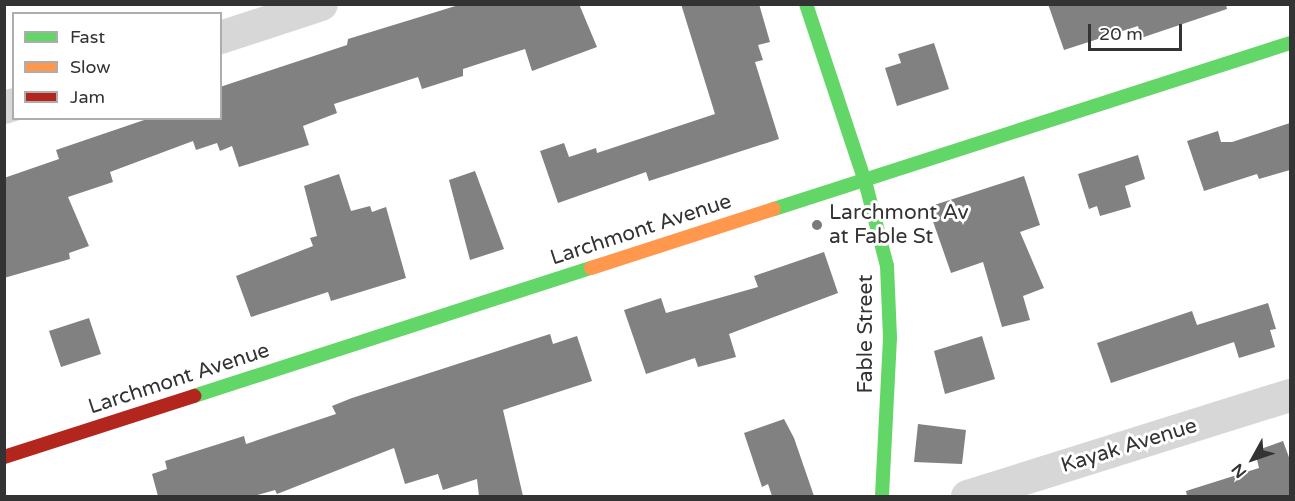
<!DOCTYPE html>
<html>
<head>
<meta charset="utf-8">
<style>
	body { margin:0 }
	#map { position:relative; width:1295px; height:501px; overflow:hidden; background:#fff; font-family:"Varela Round",sans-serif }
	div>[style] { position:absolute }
	.building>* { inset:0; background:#818181 }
	.street>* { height:33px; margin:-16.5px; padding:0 16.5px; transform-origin:16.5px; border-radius:16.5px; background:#d7d7d7 }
	.fast>* { height:14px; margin:-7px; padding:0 7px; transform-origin:7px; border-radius:7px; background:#63d668 }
	.slow>* { height:14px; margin:-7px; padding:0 7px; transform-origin:7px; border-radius:7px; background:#ff974d }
	.jam>* { height:14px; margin:-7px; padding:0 7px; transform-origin:7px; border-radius:7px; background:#b3261e }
	.dots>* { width:16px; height:16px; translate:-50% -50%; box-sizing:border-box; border:3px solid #fff; border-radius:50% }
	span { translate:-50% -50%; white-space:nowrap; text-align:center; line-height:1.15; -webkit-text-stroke:6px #fff; paint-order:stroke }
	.poi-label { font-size:21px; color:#333 }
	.left { translate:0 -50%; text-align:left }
	.street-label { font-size:21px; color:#333 }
	.frame { position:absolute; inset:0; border:6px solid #333; pointer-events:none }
	.legend { position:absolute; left:12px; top:12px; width:210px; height:108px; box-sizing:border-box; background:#fff; border:2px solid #adadad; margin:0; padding:8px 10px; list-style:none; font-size:18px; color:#333 }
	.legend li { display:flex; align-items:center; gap:12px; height:30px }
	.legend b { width:30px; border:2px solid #adadad }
	.north { position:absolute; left:1223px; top:429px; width:60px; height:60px; -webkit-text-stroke:4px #fff; paint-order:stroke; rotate:230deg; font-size:16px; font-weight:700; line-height:24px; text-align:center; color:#333 }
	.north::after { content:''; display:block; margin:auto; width:21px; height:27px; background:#333; clip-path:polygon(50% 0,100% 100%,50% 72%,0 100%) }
	.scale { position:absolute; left:1088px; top:24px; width:94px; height:27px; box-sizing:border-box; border:3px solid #333; border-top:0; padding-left:8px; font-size:18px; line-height:21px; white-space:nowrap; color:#333; -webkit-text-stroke:4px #fff; paint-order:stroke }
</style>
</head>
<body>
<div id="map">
	<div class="building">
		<i style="clip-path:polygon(462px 4px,579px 4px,597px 47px,532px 71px,525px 49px,463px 69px,463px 76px,422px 89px,418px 77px,334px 104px,337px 113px,303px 126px,309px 145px,239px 167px,232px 146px,220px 151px,217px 143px,196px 150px,193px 141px,110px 172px,113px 182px,68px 197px,89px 246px,69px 253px,70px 259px,4px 278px,4px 178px,59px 159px,56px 150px,150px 118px,220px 118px,220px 87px,347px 45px,348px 39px)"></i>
		<i style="clip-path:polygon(681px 4px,759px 4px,770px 42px,758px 45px,763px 60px,755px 62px,779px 139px,649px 181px,646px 172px,558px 203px,540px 151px,564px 143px,569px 157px,596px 148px,597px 153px,715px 114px)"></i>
		<i style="clip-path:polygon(1048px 4px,1226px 4px,1227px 9px,1141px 38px,1138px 26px,1064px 50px)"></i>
		<i style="clip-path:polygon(934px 43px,949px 89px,897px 106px,885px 68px,901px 63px,898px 54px)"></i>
		<i style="clip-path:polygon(1290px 123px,1290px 170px,1259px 179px,1257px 174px,1204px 191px,1187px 141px,1218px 131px,1221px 142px,1232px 142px)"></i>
		<i style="clip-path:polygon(1138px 155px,1145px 179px,1125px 186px,1131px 207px,1100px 216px,1097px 206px,1089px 209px,1078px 174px)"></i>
		<i style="clip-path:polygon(475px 171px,504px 249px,470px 260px,449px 180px)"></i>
		<i style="clip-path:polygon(339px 174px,351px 211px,370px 206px,372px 212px,386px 207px,406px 278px,331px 301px,328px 292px,251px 317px,236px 276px,313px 246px,310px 238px,317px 236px,304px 186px)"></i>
		<i style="clip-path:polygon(1024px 176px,1040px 225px,1020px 232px,1044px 288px,1023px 296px,1030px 320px,1002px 327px,983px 262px,951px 273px,928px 207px)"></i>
		<i style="clip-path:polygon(824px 252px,838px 293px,729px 334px,736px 357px,698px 367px,695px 358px,646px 374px,624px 310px,661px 298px,666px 313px,758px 287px,754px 276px)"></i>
		<i style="clip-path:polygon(1268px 303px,1276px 329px,1270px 330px,1275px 347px,1239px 358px,1234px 342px,1111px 383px,1097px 343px,1192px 311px,1197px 325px)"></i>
		<i style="clip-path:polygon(89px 318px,101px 354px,61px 367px,49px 331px)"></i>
		<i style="clip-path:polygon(550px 334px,553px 344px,577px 336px,592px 381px,503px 410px,523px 496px,479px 496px,477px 479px,443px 490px,438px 474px,405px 484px,394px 448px,277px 494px,275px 490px,254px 496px,158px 496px,152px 474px,167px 469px,165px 461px,244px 436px,246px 444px,336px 414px,332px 406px,352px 398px)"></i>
		<i style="clip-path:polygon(982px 336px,995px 379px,945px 394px,934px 351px)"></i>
		<i style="clip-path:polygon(784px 419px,794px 438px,814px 496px,772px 496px,768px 484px,762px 487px,744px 433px)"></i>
		<i style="clip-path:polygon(918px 424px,966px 430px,962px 464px,914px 462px)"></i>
		<i style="clip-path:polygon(1283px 441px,1290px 460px,1290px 496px,1187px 496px,1186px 491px,1259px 468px,1255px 451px)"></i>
	</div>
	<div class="street">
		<i style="left:220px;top:37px;width:106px;rotate:-18.1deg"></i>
		<i style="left:4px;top:107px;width:10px;rotate:-17deg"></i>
		<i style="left:967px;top:496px;width:338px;rotate:-17.4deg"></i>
	</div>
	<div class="fast">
		<i style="left:806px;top:4px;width:187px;rotate:71.6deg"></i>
		<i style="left:865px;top:181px;width:88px;rotate:75.5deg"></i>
		<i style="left:887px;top:266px;width:72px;rotate:87.6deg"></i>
		<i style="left:890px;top:338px;width:158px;rotate:92.9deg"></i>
		<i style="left:774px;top:209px;width:542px;rotate:-17.83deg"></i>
		<i style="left:194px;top:396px;width:417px;rotate:-17.9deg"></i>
	</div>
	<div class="slow">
		<i style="left:591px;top:268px;width:192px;rotate:-17.9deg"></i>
	</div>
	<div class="jam">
		<i style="left:4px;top:457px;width:200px;rotate:-17.8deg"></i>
	</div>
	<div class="dots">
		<i style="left:817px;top:225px;background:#7a7a7a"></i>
	</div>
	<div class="poi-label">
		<span class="left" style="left:829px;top:225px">Larchmont Av<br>at Fable St</span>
	</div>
	<div class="street-label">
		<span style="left:641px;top:230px;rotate:-18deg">Larchmont Avenue</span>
		<span style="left:866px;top:334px;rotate:-90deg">Fable Street</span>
		<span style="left:179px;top:379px;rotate:-18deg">Larchmont Avenue</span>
		<span style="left:1129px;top:446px;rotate:-17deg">Kayak Avenue</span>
	</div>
	<div class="frame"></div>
	<ul class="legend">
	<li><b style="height:8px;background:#63d668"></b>Fast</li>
	<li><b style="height:8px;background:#ff974d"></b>Slow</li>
	<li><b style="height:8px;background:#b3261e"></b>Jam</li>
	</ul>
	<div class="north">N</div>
	<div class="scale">20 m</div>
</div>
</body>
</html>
